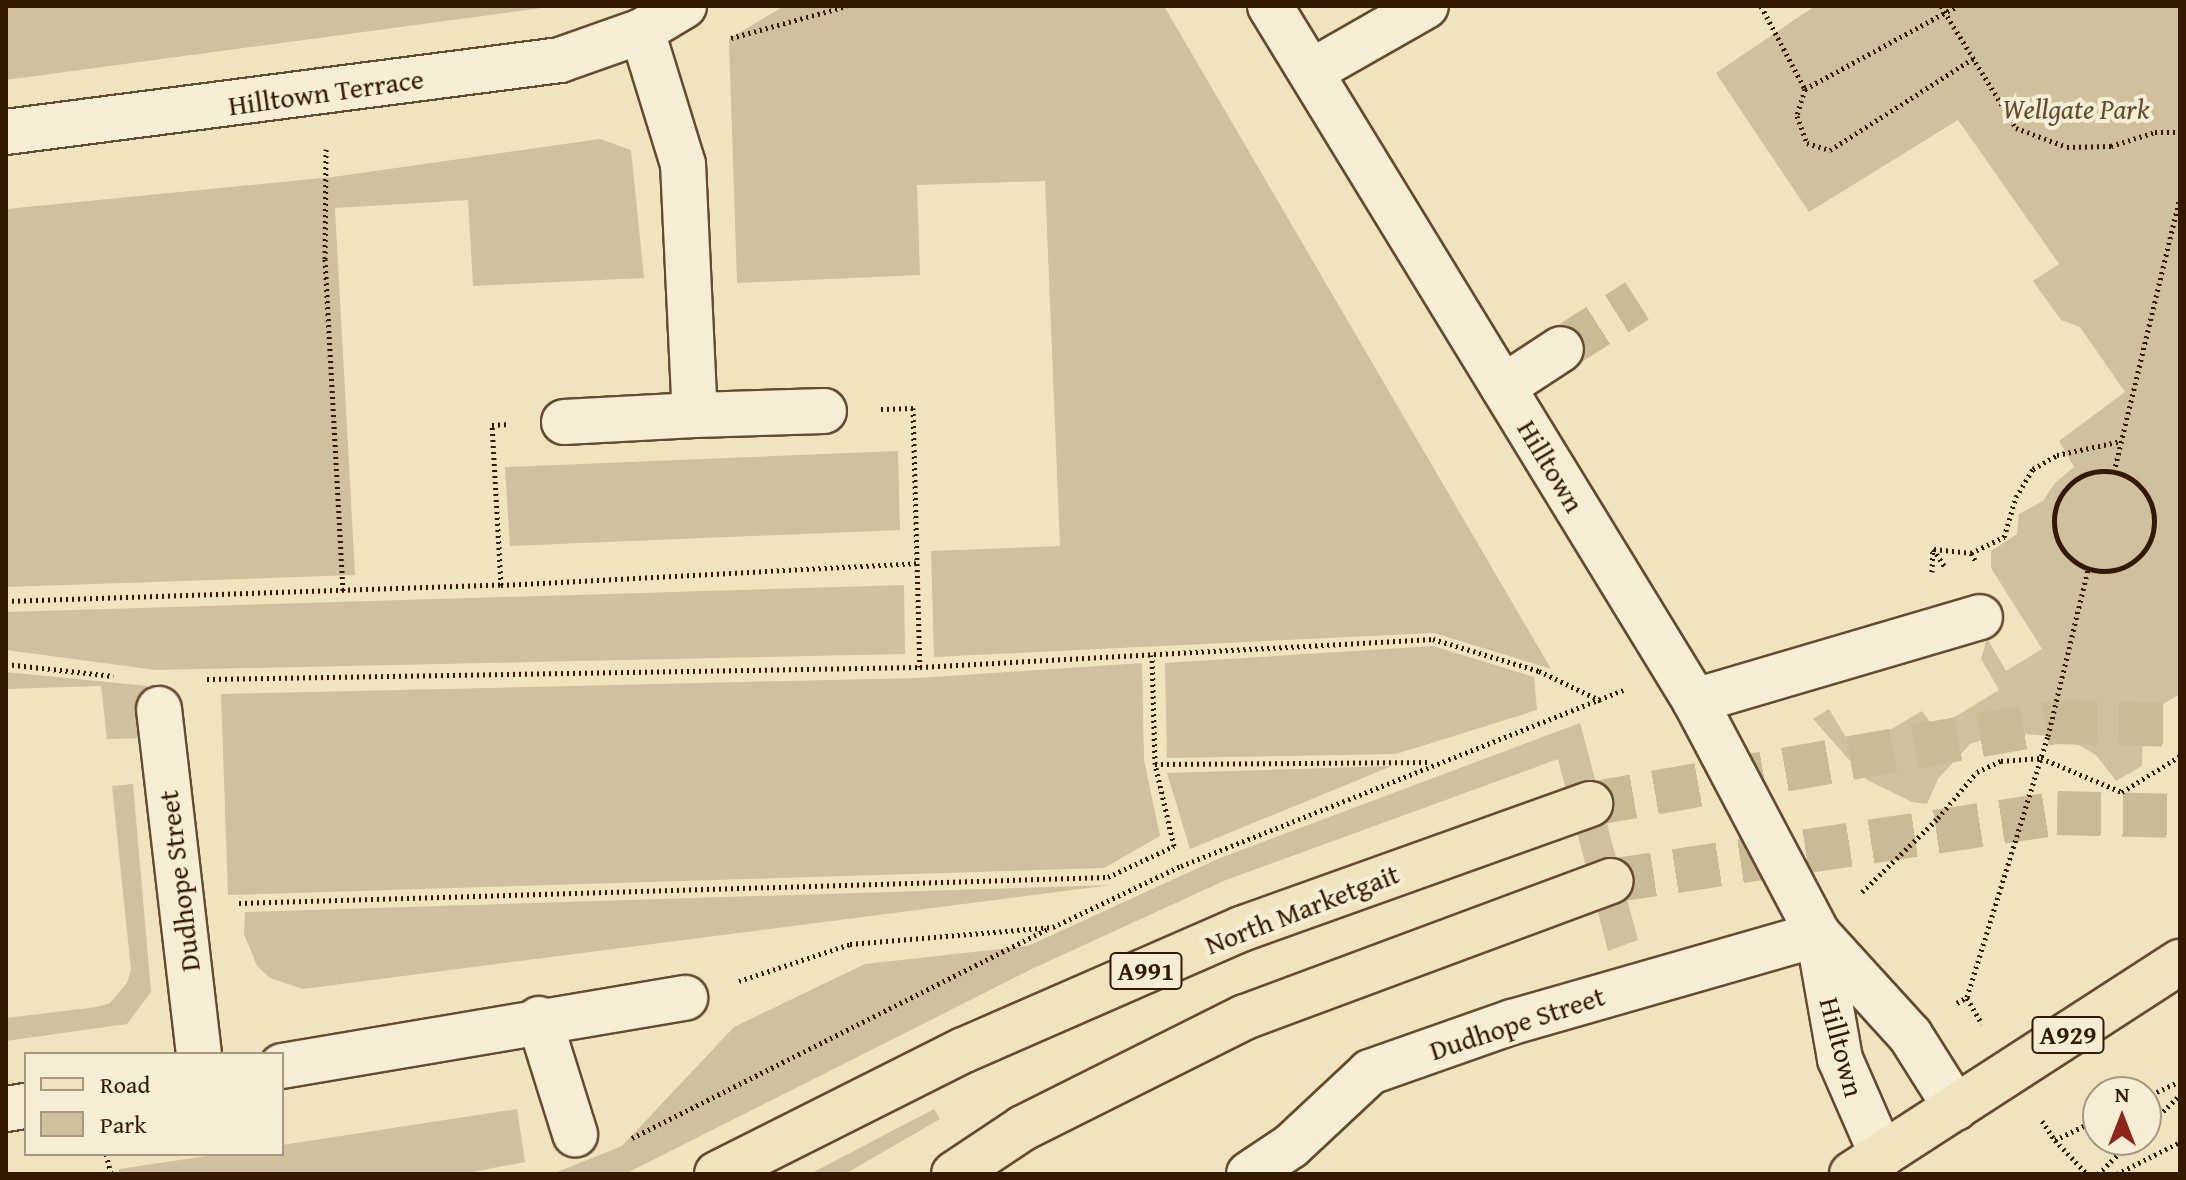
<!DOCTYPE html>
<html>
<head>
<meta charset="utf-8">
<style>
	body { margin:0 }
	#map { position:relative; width:2186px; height:1180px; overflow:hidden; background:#efe4bd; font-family:"Gentium Book Plus",serif }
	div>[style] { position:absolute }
	.green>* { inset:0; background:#cfc19d }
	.minor-tunnel>* { height:44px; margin-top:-22px; transform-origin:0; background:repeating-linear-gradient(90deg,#cabb97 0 44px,transparent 0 66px) }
	.major-tunnel>* { height:44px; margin-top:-22px; transform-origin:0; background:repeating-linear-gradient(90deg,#cabb97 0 44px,transparent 0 66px) }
	.path>* { height:5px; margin-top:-2.5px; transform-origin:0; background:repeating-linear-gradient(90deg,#341901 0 2px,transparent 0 6px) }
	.path>.ring { margin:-2.5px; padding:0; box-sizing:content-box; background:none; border:5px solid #341901; border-radius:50% }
	.roads { filter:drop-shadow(2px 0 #634c30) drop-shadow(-2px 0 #634c30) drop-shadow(0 2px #634c30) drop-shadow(0 -2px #634c30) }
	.minor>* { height:44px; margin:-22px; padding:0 22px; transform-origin:22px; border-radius:22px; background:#f5edd4 }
	.major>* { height:44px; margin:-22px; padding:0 22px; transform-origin:22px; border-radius:22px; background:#efe4bd }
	span { translate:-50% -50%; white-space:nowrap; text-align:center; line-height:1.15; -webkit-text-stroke:8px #f5edd4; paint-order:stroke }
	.shield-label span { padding:2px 6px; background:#f5edd4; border:2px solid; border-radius:6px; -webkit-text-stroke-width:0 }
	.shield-label { font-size:26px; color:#341901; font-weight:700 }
	.street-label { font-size:28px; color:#341901 }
	.park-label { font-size:28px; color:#624b30; font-style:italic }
	.frame { position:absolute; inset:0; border:8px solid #341901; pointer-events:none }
	.legend { position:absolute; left:24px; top:1052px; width:260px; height:104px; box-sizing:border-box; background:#f5edd4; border:2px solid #a89880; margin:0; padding:10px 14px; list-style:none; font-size:24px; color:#341901 }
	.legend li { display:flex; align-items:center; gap:16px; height:40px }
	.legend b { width:40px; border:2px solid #a89880 }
	.north { position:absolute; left:2082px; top:1076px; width:80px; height:80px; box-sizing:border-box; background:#f5edd4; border:2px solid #a89880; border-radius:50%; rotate:0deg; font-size:22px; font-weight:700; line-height:32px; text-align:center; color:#341901 }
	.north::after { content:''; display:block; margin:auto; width:28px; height:36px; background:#8f2418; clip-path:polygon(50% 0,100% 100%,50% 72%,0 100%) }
</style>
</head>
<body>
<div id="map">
	<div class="green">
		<i style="clip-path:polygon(6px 6px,556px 6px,6px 80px)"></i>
		<i style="clip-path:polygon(784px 6px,1164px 6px,1551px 669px,1434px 633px,934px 657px,931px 551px,1060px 546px,1045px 181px,917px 185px,920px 275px,737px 283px,729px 39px)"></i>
		<i style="clip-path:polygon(1815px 6px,2180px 6px,2180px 694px,2153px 710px,2143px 732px,2142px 766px,2116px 781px,2096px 755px,2079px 745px,2048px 736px,2004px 732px,1970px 744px,1938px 779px,1927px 804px,1912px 802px,1867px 780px,1813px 719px,1829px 709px,1854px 751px,1922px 711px,1935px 729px,1999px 690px,1981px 659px,1987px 638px,2006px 671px,2042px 649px,1991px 568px,1991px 551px,2017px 534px,2019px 514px,2043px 501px,2055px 483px,2074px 467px,2059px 441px,2125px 392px,2080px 327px,2061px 320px,2033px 281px,2059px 264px,1958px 120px,1809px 212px,1716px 73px)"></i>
		<i style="clip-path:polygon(600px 139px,631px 150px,644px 278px,473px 286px,468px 200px,335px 208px,355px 575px,6px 587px,6px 209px,333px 177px)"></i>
		<i style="clip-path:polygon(898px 451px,900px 530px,510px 546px,505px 467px)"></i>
		<i style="clip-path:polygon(904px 585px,905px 654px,156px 670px,6px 650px,6px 612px)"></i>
		<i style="clip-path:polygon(1433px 646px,1534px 677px,1537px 710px,1396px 754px,1167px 758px,1165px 663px)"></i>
		<i style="clip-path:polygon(1142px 663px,1144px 760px,1160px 836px,1104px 868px,228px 895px,221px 694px,919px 678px)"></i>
		<i style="clip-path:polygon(6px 672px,148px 686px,154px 738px,107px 739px,101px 686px,6px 689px)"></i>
		<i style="clip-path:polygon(1580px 723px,1638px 940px,1608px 951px,1558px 759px,1226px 880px,1036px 967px,625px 1174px,552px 1174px,622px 1146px,734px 1027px,865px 964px,1028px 946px,1220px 858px)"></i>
		<i style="clip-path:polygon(1392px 766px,1190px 849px,1167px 773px)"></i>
		<i style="clip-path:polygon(133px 784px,151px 992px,127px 1024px,6px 1041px,6px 1018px,97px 1007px,110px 1003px,127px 983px,131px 970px,112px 786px)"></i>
		<i style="clip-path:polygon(1111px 885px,303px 989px,270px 978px,257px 966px,244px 934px,245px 912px)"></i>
		<i style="clip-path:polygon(517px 1109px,525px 1162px,467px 1173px,119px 1174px,119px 1169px,220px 1154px,282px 1154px,282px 1145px)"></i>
		<i style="clip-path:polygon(934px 1109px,940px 1119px,845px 1174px,810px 1174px)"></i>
	</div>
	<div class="minor-tunnel">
		<i style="left:1561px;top:349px;width:90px;rotate:-32.3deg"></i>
	</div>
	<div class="major-tunnel">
		<i style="left:1590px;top:804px;width:470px;rotate:-10deg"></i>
		<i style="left:2053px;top:722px;width:127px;rotate:1.4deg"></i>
		<i style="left:1610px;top:881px;width:452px;rotate:-8.6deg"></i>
		<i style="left:2057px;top:813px;width:123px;rotate:1.4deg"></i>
	</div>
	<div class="path">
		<i style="left:1761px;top:6px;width:94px;rotate:62.1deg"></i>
		<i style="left:1805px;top:89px;width:173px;rotate:-28.6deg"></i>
		<i style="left:1941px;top:6px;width:143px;rotate:58.4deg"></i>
		<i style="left:2016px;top:128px;width:54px;rotate:20.4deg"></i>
		<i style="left:2067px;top:147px;width:44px;rotate:-1.3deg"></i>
		<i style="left:2111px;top:146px;width:46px;rotate:-17.7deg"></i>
		<i style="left:2155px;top:132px;width:25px"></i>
		<i style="left:731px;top:38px;width:120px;rotate:-15.4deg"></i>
		<i style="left:1805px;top:89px;width:28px;rotate:107deg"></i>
		<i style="left:1797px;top:116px;width:29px;rotate:70deg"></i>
		<i style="left:1807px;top:143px;width:24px;rotate:17deg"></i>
		<i style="left:1830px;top:150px;width:171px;rotate:-32.6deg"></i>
		<i style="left:326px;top:149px;width:110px;rotate:90.5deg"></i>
		<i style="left:325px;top:259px;width:332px;rotate:86.9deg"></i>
		<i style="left:881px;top:409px;width:32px;rotate:-2deg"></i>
		<i style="left:913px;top:408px;width:259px;rotate:88.5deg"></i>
		<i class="ring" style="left:2054px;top:471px;width:95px;height:95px"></i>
		<i style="left:2114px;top:472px;width:282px;rotate:-76.5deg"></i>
		<i style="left:1934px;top:549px;width:37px;rotate:6deg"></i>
		<i style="left:1975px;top:560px;width:8px;rotate:-120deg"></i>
		<i style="left:1971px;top:553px;width:37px;rotate:-26deg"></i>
		<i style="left:2004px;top:537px;width:42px;rotate:-73.3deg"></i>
		<i style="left:2016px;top:497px;width:33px;rotate:-59deg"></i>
		<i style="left:2033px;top:469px;width:28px;rotate:-30deg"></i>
		<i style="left:2057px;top:455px;width:66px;rotate:-12.2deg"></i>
		<i style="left:1932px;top:572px;width:23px;rotate:-88deg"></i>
		<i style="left:1933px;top:549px;width:23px;rotate:56deg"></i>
		<i style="left:501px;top:585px;width:160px;rotate:-93.2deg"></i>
		<i style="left:492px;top:425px;width:18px;rotate:-3deg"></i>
		<i style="left:6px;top:601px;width:495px;rotate:-1.9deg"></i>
		<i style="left:501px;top:585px;width:418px;rotate:-3deg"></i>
		<i style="left:6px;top:664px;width:108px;rotate:6.4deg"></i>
		<i style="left:207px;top:679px;width:713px;rotate:-0.96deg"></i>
		<i style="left:920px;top:667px;width:514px;rotate:-3.12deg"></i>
		<i style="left:1433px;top:639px;width:111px;rotate:16.8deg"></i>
		<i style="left:1539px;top:671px;width:70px;rotate:25.5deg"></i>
		<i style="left:1155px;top:764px;width:275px;rotate:-0.4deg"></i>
		<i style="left:1862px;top:892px;width:106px;rotate:-44.2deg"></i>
		<i style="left:1938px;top:818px;width:60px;rotate:-49.7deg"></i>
		<i style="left:1977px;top:772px;width:26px;rotate:-25deg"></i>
		<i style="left:2001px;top:761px;width:40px;rotate:-4.3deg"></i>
		<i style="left:2041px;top:758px;width:88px;rotate:22.8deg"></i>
		<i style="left:2122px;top:792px;width:68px;rotate:-31.8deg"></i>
		<i style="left:239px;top:903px;width:869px;rotate:-1.71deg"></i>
		<i style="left:1108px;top:877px;width:73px;rotate:-25.2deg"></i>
		<i style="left:1174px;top:846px;width:84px;rotate:-103deg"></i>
		<i style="left:1155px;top:764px;width:109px;rotate:-91.6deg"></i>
		<i style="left:739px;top:981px;width:117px;rotate:-18.4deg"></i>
		<i style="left:850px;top:944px;width:204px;rotate:-4.8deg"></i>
		<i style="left:1053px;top:927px;width:142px;rotate:-25.5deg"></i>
		<i style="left:1181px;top:866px;width:476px;rotate:-21.7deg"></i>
		<i style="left:1967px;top:998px;width:30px;rotate:60deg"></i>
		<i style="left:1957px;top:1003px;width:12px;rotate:-31deg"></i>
		<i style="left:1967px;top:997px;width:273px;rotate:-72.8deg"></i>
		<i style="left:2048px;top:736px;width:171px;rotate:-76.5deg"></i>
		<i style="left:2146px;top:1097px;width:38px;rotate:-25deg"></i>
		<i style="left:2042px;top:1121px;width:23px;rotate:56deg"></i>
		<i style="left:2055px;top:1140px;width:48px;rotate:-26deg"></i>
		<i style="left:2146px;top:1128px;width:47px;rotate:-44.1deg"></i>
		<i style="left:632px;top:1138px;width:466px;rotate:-26.7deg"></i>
		<i style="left:2055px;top:1140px;width:47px;rotate:46.7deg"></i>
		<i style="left:106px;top:1154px;width:21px;rotate:76deg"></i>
		<i style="left:2098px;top:1174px;width:49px;rotate:-44.2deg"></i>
		<i style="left:2117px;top:1174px;width:71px;rotate:-26.9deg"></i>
	</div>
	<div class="roads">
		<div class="minor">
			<i style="left:1270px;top:6px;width:815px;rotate:58.55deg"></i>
			<i style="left:1695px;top:701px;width:263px;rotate:62.2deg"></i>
			<i style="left:1818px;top:934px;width:137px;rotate:47.7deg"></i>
			<i style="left:1910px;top:1035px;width:86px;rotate:57.8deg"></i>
			<i style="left:642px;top:31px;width:139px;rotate:72.9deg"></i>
			<i style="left:683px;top:164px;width:251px;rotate:87.3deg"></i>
			<i style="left:695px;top:415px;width:129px;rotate:-1.8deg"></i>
			<i style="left:1312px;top:71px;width:131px;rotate:-29.7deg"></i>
			<i style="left:6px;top:132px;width:559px;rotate:-7.4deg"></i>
			<i style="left:560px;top:60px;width:87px;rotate:-19.5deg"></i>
			<i style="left:642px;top:31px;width:49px;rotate:-30.8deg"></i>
			<i style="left:1503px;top:387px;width:69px;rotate:-33.2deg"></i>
			<i style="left:564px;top:422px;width:131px;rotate:-3.1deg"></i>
			<i style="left:1695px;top:701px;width:297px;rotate:-16.4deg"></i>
			<i style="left:159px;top:709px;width:347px;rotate:83.4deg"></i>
			<i style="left:1818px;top:934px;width:127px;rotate:80deg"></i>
			<i style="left:1840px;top:1059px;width:105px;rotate:66.4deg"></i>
			<i style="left:539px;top:1019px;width:121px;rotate:72.6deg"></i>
			<i style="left:282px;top:1066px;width:409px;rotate:-9.6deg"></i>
			<i style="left:6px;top:1109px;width:20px;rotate:-9deg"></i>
			<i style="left:1249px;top:1174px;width:50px;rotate:-33.7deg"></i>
			<i style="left:1291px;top:1146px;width:108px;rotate:-43.1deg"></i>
			<i style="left:1370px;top:1072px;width:151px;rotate:-19.4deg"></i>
			<i style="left:1512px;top:1022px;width:318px;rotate:-16deg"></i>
		</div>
		<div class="major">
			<i style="left:717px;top:1174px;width:276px;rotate:-26.7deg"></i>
			<i style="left:964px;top:1050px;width:302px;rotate:-23.6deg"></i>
			<i style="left:1241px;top:929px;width:371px;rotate:-19.7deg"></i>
			<i style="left:954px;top:1174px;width:83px;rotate:-33.7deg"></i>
			<i style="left:1023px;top:1128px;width:248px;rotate:-26.6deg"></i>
			<i style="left:1245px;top:1017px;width:390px;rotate:-20.4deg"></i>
			<i style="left:1852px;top:1174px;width:391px;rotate:-32.9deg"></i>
		</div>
	</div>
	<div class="shield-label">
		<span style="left:1146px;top:971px">A991</span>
		<span style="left:2068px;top:1035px">A929</span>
	</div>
	<div class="street-label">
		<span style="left:326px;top:92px;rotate:-8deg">Hilltown Terrace</span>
		<span style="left:1551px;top:466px;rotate:59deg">Hilltown</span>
		<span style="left:179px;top:881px;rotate:-97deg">Dudhope Street</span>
		<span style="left:1302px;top:909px;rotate:-21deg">North Marketgait</span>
		<span style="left:1517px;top:1023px;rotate:-18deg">Dudhope Street</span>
		<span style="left:1842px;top:1047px;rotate:75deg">Hilltown</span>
	</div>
	<div class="park-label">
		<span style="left:2076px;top:109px">Wellgate Park</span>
	</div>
	<div class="frame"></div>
	<ul class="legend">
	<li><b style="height:10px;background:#efe4bd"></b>Road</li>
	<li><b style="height:22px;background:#cfc19d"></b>Park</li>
	</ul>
	<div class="north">N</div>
</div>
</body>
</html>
